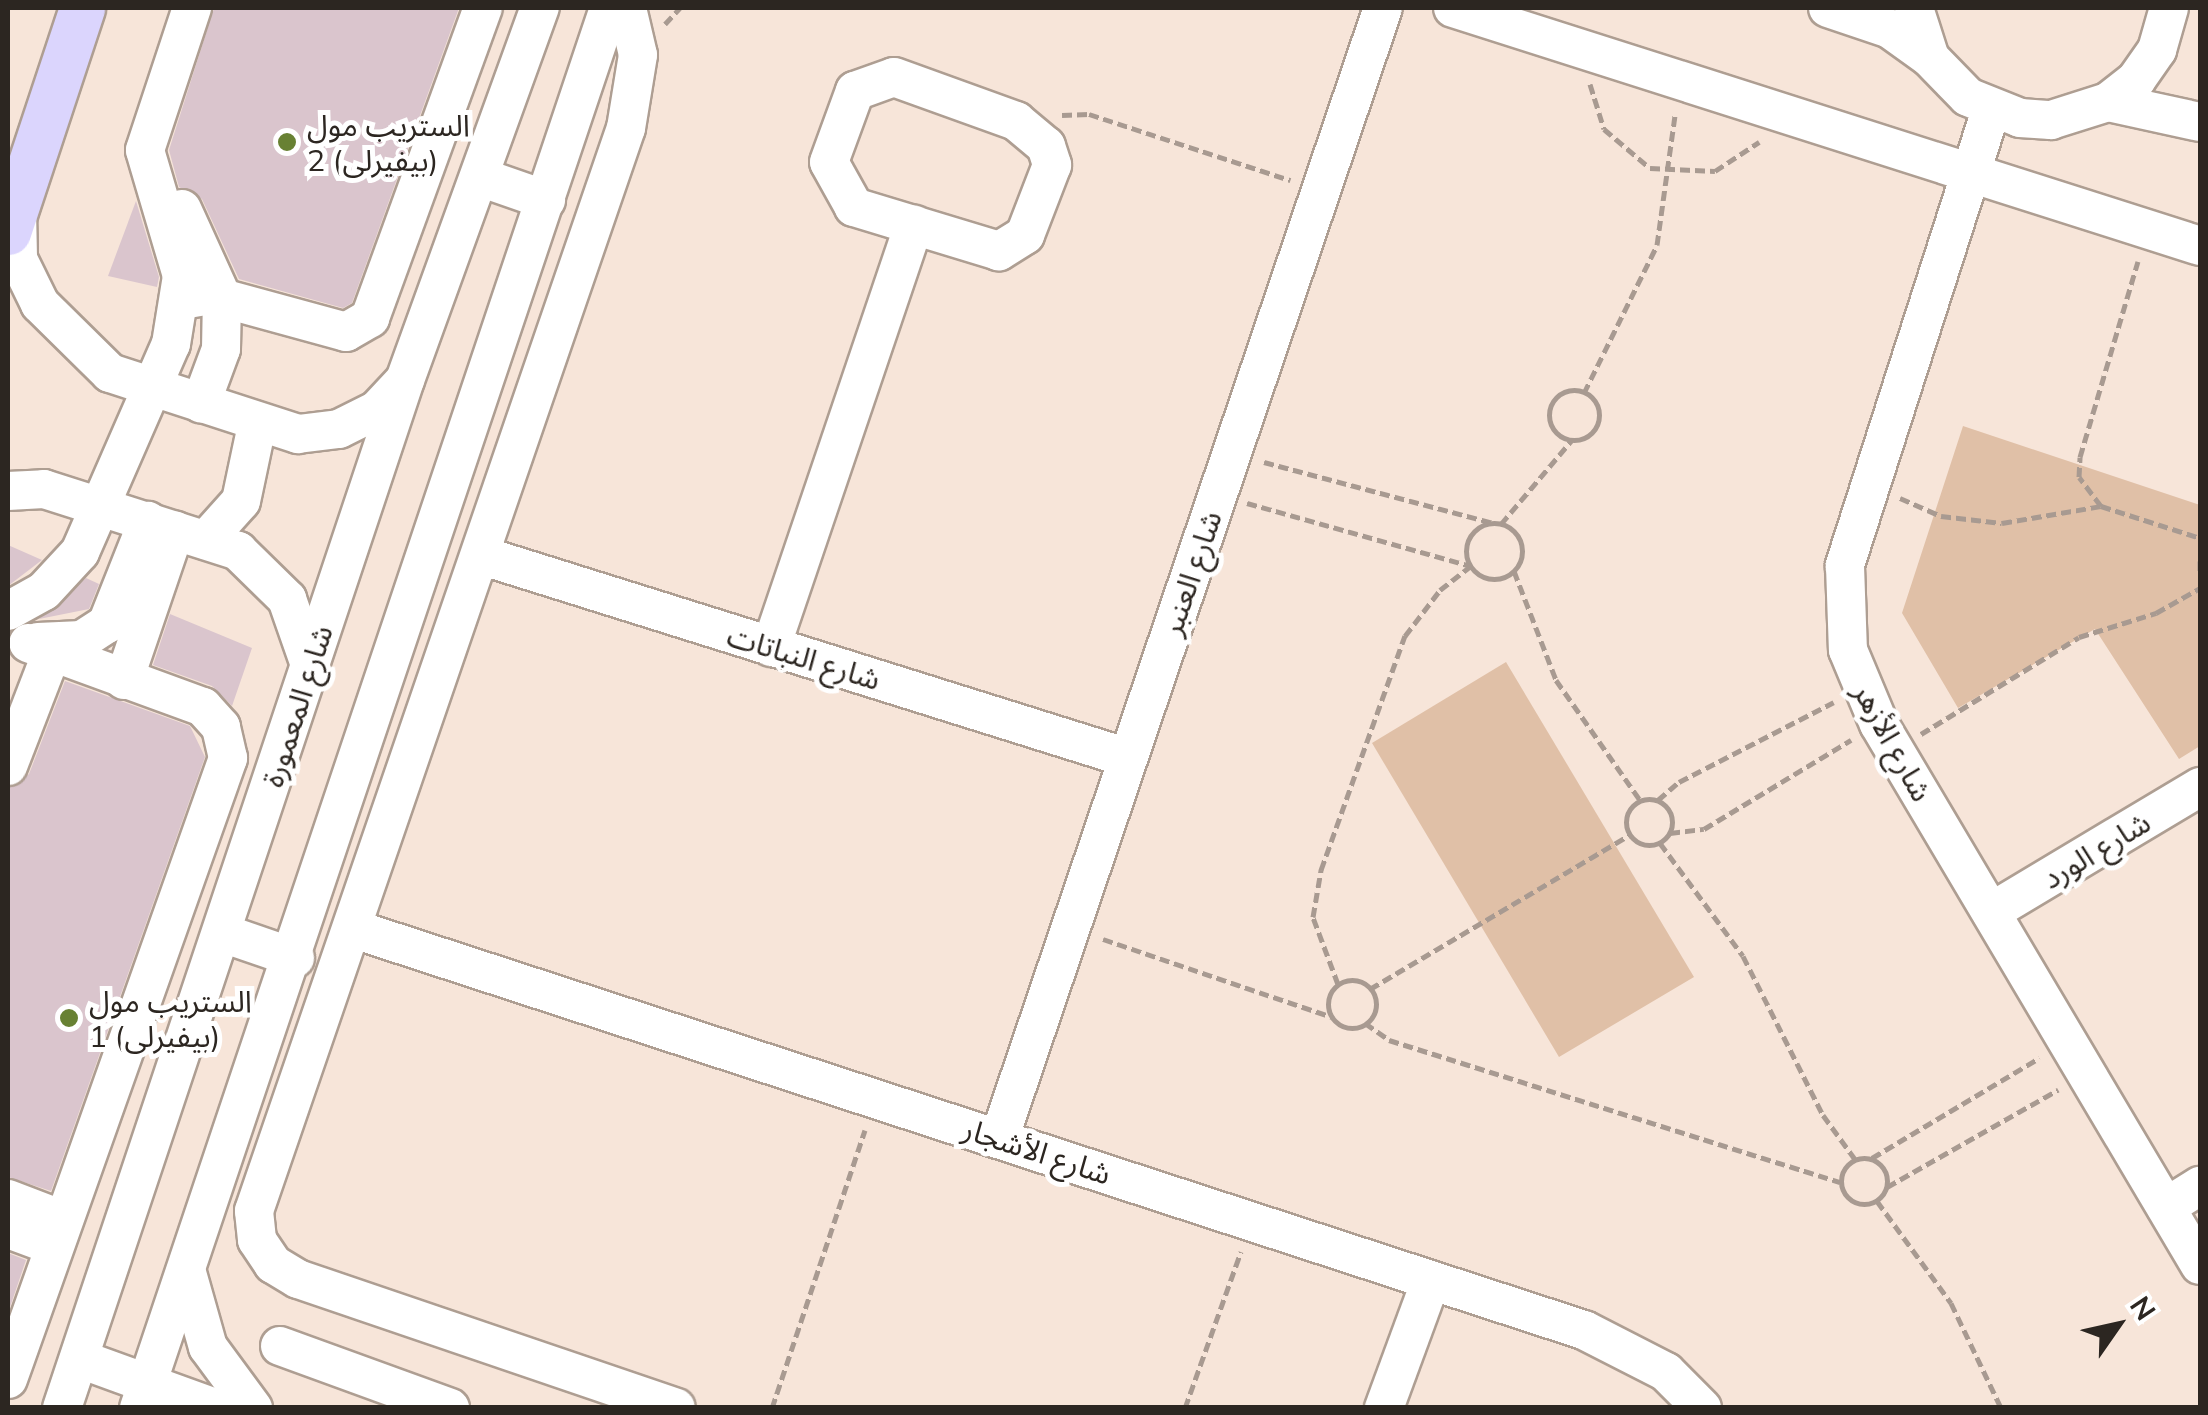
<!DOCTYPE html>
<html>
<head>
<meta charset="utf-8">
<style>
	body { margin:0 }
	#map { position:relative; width:2208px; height:1415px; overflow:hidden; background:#f7e5d9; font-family:Mulish,"Noto Sans Arabic",sans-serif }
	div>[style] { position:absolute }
	.green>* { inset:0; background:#e0c0a7 }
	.building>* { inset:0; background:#dac5cd }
	.path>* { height:5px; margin-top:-2.5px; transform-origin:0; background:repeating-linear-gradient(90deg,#a89a91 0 10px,transparent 0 15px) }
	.path>.ring { margin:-2.5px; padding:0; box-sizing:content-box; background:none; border:5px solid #a89a91; border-radius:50% }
	.roads { filter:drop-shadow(2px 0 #ae9e92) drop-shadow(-2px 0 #ae9e92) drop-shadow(0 2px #ae9e92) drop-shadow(0 -2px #ae9e92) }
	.minor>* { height:38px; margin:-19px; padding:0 19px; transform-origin:19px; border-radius:19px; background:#fff }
	.major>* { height:45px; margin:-22.5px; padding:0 22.5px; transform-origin:22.5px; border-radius:22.5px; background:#dbd5fd }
	.dots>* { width:28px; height:28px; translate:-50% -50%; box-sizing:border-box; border:5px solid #fff; border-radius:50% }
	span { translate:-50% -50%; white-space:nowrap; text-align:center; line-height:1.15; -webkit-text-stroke:10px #fff; paint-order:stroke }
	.poi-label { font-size:30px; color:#2c2621 }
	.left { translate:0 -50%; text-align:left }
	.street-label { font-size:30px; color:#2c2621 }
	.frame { position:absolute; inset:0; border:10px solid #2c2621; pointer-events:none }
	.north { position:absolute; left:2068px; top:1275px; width:100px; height:100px; -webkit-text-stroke:8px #fff; paint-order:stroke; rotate:56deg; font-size:28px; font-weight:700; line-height:40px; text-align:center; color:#2c2621 }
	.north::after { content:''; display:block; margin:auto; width:35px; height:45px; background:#2c2621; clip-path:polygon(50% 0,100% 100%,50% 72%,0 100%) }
</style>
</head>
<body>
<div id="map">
	<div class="green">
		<i style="clip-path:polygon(1963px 426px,2200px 505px,2200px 746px,2179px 759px,2095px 629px,1958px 708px,1902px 613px)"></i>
		<i style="clip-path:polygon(1506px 662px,1694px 977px,1559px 1057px,1372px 743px)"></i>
	</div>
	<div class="building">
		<i style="clip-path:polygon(214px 8px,459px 8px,352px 303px,343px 308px,239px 279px,202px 199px,179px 187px,169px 150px)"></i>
		<i style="clip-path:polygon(136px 201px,159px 277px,157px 287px,108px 276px)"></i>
		<i style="clip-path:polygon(8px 545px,42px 560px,8px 586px)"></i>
		<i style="clip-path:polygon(86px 578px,99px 584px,89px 609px,39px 619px)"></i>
		<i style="clip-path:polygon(170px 614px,252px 648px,232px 706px,212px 686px,153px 665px)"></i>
		<i style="clip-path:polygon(65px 681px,190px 726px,205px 757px,51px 1191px,8px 1177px,8px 788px,29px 774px)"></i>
		<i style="clip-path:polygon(8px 1253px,26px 1260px,8px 1313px)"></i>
	</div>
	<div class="path">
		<i style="left:665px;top:24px;width:22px;rotate:-47deg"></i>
		<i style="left:1590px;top:84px;width:47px;rotate:72.7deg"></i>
		<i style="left:1604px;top:129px;width:60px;rotate:40.3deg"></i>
		<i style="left:1650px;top:168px;width:65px;rotate:2.6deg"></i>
		<i style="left:1715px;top:171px;width:53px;rotate:-33.4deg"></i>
		<i style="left:1062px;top:115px;width:27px;rotate:-2deg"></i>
		<i style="left:1089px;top:114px;width:212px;rotate:18.2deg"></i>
		<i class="ring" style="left:1549px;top:390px;width:45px;height:45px"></i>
		<i style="left:1584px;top:393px;width:165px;rotate:-63.7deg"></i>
		<i style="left:1657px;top:245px;width:131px;rotate:-82.1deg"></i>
		<i style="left:1264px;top:462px;width:237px;rotate:14.9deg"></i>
		<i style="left:1900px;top:498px;width:45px;rotate:23.7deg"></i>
		<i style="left:1941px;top:516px;width:61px;rotate:6.5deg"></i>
		<i style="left:2002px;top:523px;width:100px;rotate:-9.7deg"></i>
		<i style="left:2101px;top:506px;width:104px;rotate:17.9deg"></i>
		<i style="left:1247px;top:503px;width:233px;rotate:15.7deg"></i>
		<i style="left:2101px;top:506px;width:36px;rotate:-127deg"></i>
		<i style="left:2079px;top:477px;width:20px;rotate:-87deg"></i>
		<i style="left:2080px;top:457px;width:204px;rotate:-73.5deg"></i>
		<i class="ring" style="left:1466px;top:523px;width:51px;height:51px"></i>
		<i style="left:1501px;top:524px;width:110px;rotate:-49.8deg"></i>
		<i style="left:2200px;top:561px;width:11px;rotate:90deg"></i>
		<i style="left:1514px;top:571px;width:117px;rotate:68.9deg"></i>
		<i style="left:1556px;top:680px;width:146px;rotate:55deg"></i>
		<i style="left:1921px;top:734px;width:185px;rotate:-31.5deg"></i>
		<i style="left:2079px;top:637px;width:81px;rotate:-17.3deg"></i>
		<i style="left:2156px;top:613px;width:51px;rotate:-29.6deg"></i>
		<i class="ring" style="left:1626px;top:799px;width:41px;height:41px"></i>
		<i style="left:1658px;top:800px;width:28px;rotate:-41deg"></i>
		<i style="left:1679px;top:782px;width:174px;rotate:-27.3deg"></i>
		<i style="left:1670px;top:833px;width:34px;rotate:-7deg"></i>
		<i style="left:1704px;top:829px;width:172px;rotate:-31.2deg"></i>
		<i style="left:1660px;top:843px;width:140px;rotate:53.7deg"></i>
		<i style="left:1743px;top:956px;width:178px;rotate:63.3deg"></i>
		<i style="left:1823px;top:1115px;width:54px;rotate:54deg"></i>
		<i style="left:1103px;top:939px;width:242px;rotate:18.8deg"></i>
		<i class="ring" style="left:1328px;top:980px;width:43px;height:43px"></i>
		<i style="left:1338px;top:984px;width:72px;rotate:-110.5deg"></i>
		<i style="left:1313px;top:917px;width:48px;rotate:-80.3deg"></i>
		<i style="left:1321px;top:870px;width:249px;rotate:-70.3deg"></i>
		<i style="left:1405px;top:636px;width:58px;rotate:-52.7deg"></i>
		<i style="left:1440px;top:590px;width:39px;rotate:-38deg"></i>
		<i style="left:1370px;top:989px;width:301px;rotate:-30.7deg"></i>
		<i style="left:1365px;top:1023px;width:29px;rotate:35deg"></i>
		<i style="left:1389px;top:1040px;width:473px;rotate:17.5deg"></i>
		<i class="ring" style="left:1841px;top:1158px;width:41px;height:41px"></i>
		<i style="left:1872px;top:1158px;width:195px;rotate:-30.9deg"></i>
		<i style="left:1887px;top:1187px;width:197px;rotate:-29.6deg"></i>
		<i style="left:1877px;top:1201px;width:126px;rotate:54deg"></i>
		<i style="left:1951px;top:1303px;width:116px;rotate:64.5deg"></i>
		<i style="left:772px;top:1408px;width:293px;rotate:-71.5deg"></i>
		<i style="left:1185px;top:1408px;width:166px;rotate:-70.3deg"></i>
	</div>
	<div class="roads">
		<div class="minor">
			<i style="left:627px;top:8px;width:48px;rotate:76.8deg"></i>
			<i style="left:638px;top:55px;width:74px;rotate:99.3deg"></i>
			<i style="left:626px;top:128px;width:1145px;rotate:108.96deg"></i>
			<i style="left:254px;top:1211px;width:29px;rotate:84deg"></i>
			<i style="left:257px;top:1240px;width:29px;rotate:56deg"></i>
			<i style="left:273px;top:1264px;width:29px;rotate:31deg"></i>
			<i style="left:298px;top:1279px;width:399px;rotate:18.8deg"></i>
			<i style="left:1453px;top:8px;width:784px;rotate:17.67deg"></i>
			<i style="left:1828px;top:8px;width:65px;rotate:18.7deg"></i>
			<i style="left:1890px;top:29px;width:49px;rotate:35.9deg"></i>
			<i style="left:1914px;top:8px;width:52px;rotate:72.3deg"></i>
			<i style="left:1930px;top:58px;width:54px;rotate:45.7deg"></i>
			<i style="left:1968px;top:97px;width:56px;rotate:22deg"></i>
			<i style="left:2020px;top:118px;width:31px;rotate:4deg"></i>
			<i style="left:2051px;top:120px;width:60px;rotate:-17.5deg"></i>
			<i style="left:2108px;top:102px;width:36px;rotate:-38deg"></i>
			<i style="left:2136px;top:80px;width:37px;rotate:-55deg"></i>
			<i style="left:2157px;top:50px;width:44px;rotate:-74.1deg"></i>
			<i style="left:894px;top:77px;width:130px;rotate:19.8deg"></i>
			<i style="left:1016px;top:121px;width:39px;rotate:40deg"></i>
			<i style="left:1046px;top:146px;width:20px;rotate:72deg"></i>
			<i style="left:1052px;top:165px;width:75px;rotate:111.1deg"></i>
			<i style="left:1025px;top:235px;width:31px;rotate:148deg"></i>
			<i style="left:999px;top:251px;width:152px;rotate:-163.1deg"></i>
			<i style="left:854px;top:207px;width:51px;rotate:-119.1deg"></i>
			<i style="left:829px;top:162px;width:76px;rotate:-69.9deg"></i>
			<i style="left:855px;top:91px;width:41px;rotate:-19.7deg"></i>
			<i style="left:2108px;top:102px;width:94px;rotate:12.3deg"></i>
			<i style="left:1991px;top:110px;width:479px;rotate:107.8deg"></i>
			<i style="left:1845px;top:566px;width:84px;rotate:88deg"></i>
			<i style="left:1848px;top:650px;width:80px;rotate:67.3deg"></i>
			<i style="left:1879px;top:724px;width:629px;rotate:59.32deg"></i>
			<i style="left:480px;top:177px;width:70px;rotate:19.2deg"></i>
			<i style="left:182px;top:209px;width:97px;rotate:65.6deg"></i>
			<i style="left:222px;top:297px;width:52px;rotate:91.1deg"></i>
			<i style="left:221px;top:349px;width:58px;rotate:110.3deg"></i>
			<i style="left:17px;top:210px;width:49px;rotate:88.8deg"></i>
			<i style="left:18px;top:259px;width:50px;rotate:63.9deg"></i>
			<i style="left:40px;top:304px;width:98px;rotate:44.6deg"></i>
			<i style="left:110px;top:373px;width:198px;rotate:18deg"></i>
			<i style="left:298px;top:434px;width:41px;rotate:-7deg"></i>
			<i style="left:339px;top:429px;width:42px;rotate:-26.6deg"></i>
			<i style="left:377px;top:410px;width:37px;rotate:-47deg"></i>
			<i style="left:182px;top:300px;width:29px;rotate:-10deg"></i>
			<i style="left:211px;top:295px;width:140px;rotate:15.3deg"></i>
			<i style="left:346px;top:332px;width:28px;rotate:-30deg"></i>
			<i style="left:370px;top:318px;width:330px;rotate:-70deg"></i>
			<i style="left:8px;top:491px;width:36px;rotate:-3deg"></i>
			<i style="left:44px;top:489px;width:204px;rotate:17.7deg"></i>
			<i style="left:238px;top:551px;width:69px;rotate:44.4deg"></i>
			<i style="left:287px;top:599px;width:70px;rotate:70.8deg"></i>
			<i style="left:206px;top:540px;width:52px;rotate:-48.1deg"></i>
			<i style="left:241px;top:501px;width:78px;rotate:-78.1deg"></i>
			<i style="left:480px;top:555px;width:679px;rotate:17.39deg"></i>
			<i style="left:8px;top:611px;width:41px;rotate:-29.1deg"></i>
			<i style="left:44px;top:591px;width:53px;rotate:-47.3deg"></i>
			<i style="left:80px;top:552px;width:227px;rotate:-66.4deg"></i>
			<i style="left:171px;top:344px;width:69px;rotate:-80.8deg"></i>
			<i style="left:182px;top:276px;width:131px;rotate:-106.4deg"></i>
			<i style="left:145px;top:150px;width:150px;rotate:-71.7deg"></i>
			<i style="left:38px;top:642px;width:44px;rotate:-2.6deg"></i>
			<i style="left:82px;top:640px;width:30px;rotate:-33deg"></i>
			<i style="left:107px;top:624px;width:111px;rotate:-68.3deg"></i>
			<i style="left:771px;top:647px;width:446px;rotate:-71.3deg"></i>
			<i style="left:124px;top:680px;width:158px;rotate:-71.2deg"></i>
			<i style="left:8px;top:766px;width:122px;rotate:-68.9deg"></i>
			<i style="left:1991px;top:912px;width:244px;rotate:-30.9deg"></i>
			<i style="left:354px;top:929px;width:1294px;rotate:18.06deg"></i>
			<i style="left:1584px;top:1330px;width:92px;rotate:27.1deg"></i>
			<i style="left:1666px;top:1372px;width:51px;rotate:45deg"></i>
			<i style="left:225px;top:934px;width:74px;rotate:18.9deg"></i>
			<i style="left:999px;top:1139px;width:1194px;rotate:-71.25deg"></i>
			<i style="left:8px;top:1199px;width:56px;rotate:21deg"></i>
			<i style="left:2166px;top:1207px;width:40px;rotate:-32deg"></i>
			<i style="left:8px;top:1229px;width:46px;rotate:20.4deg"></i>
			<i style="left:187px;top:1273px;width:77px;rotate:74.2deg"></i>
			<i style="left:208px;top:1347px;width:76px;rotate:53.6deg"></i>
			<i style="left:280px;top:1346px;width:181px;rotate:20deg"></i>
			<i style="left:80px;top:1359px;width:144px;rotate:19.9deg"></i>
			<i style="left:8px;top:1379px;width:659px;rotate:-70.49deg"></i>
			<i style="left:228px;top:758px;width:32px;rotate:-103deg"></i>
			<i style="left:221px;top:727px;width:27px;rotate:-132deg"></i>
			<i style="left:203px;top:707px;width:186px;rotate:-159.9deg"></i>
			<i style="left:62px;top:1408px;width:1084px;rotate:-71.55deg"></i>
			<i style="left:405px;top:380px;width:396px;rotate:-70.1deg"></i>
			<i style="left:139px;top:1408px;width:1477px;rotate:-71.44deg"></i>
			<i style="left:1384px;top:1408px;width:136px;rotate:-69.8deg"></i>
		</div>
		<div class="major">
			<i style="left:8px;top:232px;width:236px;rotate:-71.7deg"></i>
		</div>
	</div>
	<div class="dots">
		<i style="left:287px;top:142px;background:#688133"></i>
		<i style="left:69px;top:1018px;background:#688133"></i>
	</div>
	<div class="poi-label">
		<span class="left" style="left:307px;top:142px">الستريب مول<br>2 (بيفيرلى)</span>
		<span class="left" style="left:89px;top:1018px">الستريب مول<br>1 (بيفيرلى)</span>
	</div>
	<div class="street-label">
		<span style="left:1191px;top:573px;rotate:-71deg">شارع العنبر</span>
		<span style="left:804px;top:657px;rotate:17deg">شارع النباتات</span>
		<span style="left:297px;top:706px;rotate:-72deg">شارع المعمورة</span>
		<span style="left:1893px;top:742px;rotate:61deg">شارع الأزهر</span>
		<span style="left:2096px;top:850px;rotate:-31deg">شارع الورد</span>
		<span style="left:1037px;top:1151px;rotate:18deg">شارع الأشجار</span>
	</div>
	<div class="frame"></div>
	<div class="north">N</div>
</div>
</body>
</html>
